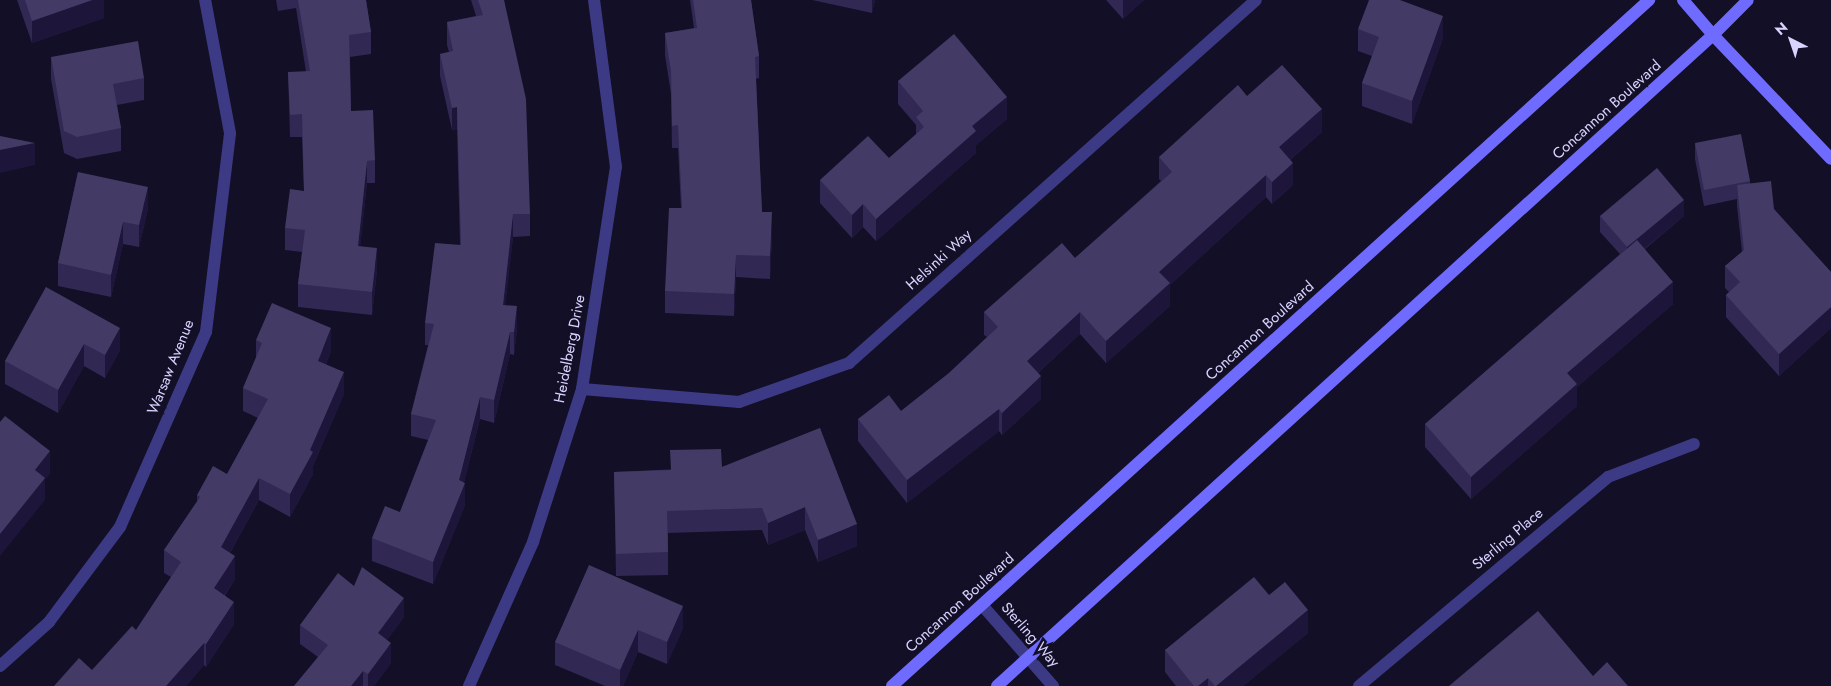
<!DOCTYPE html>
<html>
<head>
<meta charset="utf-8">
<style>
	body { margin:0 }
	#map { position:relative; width:1831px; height:686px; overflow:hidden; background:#130f26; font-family:Jost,sans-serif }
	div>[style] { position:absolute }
	.street>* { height:12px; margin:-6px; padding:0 6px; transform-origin:6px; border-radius:6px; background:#3d3a85 }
	.secondary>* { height:12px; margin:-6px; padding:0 6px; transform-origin:6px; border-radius:6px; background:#6f6bff }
	.wall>* { inset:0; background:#312854 }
	.shaded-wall>* { inset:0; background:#1d163a }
	.building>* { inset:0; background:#433a66 }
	span { translate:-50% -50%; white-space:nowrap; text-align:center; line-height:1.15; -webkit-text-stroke:5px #130f26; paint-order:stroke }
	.street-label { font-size:15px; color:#d9d4ff }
	.north { position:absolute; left:1766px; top:15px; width:50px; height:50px; -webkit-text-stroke:4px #130f26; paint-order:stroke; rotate:319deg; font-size:14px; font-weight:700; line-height:20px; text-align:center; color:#d9d4ff }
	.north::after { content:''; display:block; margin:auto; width:18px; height:22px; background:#d9d4ff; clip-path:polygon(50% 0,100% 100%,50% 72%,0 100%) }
</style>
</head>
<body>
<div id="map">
	<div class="street">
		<i style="left:582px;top:389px;width:158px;rotate:4.7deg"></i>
		<i style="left:739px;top:402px;width:117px;rotate:-19.5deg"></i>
		<i style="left:849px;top:363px;width:545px;rotate:-41.73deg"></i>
		<i style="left:982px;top:605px;width:108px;rotate:48.8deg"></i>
		<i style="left:0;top:666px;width:66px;rotate:-41.9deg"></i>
		<i style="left:49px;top:622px;width:119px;rotate:-53.2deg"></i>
		<i style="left:120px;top:527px;width:213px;rotate:-66.2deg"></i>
		<i style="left:206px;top:332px;width:200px;rotate:-83.1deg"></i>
		<i style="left:230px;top:133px;width:135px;rotate:-100.6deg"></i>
		<i style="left:469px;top:686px;width:158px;rotate:-66deg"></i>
		<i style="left:533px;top:542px;width:161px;rotate:-72.2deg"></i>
		<i style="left:582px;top:389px;width:225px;rotate:-81.3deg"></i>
		<i style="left:616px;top:167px;width:168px;rotate:-97.5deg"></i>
		<i style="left:1359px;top:686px;width:325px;rotate:-40deg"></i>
		<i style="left:1608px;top:477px;width:92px;rotate:-21deg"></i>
	</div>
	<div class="secondary">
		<i style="left:1683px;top:0;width:46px;rotate:49.4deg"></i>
		<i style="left:1713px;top:35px;width:171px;rotate:46.4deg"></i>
		<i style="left:892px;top:686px;width:1022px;rotate:-42.18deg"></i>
		<i style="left:997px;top:686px;width:968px;rotate:-42.28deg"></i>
		<i style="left:1713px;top:35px;width:49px;rotate:-45deg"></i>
	</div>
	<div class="wall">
		<i style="clip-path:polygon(17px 0,104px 0,104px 18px,32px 43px)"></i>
		<i style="clip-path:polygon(276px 0,366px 0,371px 32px,371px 54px,350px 57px,351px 111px,375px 160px,375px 183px,367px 183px,360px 246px,377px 270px,372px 315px,298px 307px,298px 284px,302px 252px,285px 250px,285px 228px,304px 191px,302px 137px,290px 137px,288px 72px,306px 72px,296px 8px,278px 11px)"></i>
		<i style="clip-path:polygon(471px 0,504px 0,530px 214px,530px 236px,513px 237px,505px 305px,517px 328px,514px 355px,510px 354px,494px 423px,480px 419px,464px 482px,465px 505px,433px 584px,372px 561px,372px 538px,400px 512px,428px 440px,411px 436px,411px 414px,428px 345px,425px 345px,425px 323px,460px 245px,457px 129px,452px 130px,440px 76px,440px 54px,449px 52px,447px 45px,447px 22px,476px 16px)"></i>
		<i style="clip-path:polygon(690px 0,751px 0,759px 56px,759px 78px,756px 79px,762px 212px,772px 235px,770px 279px,736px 277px,734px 316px,665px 313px,665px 291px,681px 208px,678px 148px,672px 148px,671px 94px,665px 55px,665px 33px,694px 28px)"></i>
		<i style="clip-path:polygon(812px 0,875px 0,872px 13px)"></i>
		<i style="clip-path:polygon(1106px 0,1144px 0,1123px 19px)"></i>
		<i style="clip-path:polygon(1358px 29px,1443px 38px,1412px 124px,1362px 106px,1362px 83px,1372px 56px,1358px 51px)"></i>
		<i style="clip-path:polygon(51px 57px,144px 78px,144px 100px,117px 105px,121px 128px,121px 151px,77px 159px,64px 153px,51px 79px)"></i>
		<i style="clip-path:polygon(898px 81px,1007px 119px,976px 145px,976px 153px,876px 241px,863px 227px,852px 238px,820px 203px,820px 180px,889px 158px,916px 135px,916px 125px,898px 104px)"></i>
		<i style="clip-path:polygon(1247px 96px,1322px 132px,1290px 160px,1293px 185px,1272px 204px,1266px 197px,1170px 285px,1170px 306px,1106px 363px,1080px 334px,1038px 373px,1041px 399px,1002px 435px,999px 431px,907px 503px,858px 441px,858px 419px,901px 411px,949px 373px,987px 337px,984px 335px,984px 312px,1075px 258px,1161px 181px,1159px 179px,1159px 157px)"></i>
		<i style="clip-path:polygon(1695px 143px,1750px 181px,1750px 183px,1831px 272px,1831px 328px,1779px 376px,1726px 317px,1726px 295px,1729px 292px,1725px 288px,1725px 266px,1742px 252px,1737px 206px,1737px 199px,1704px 206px,1695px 159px)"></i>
		<i style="clip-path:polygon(78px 172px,148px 209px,139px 247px,123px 244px,111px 297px,58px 286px,58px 263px)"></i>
		<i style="clip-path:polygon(1600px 216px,1684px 216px,1645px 249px,1673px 304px,1577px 387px,1577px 406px,1471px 499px,1425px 447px,1425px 424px,1620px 254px,1600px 232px)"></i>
		<i style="clip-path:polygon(46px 287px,120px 350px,105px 378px,84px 366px,58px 413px,5px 384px,5px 361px)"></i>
		<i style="clip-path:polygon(256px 340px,331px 351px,326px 364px,344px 394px,313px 466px,313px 474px,290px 517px,259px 500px,230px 553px,235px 579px,225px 595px,234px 624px,206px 667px,204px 665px,186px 686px,54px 686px,92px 670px,136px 630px,171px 577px,164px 573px,164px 550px,197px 502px,197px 495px,227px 474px,258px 418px,243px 411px,243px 388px,256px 358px)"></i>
		<i style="clip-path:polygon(820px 428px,857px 546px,818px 562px,805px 530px,768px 545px,762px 530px,668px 533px,668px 575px,616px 576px,614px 472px,722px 467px)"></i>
		<i style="clip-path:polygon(354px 586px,404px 617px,387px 640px,391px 663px,374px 686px,294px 686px,318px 657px,300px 644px,300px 625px)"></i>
		<i style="clip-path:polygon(1269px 595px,1308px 633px,1243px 686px,1176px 686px,1165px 672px,1165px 650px)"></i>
		<i style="clip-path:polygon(683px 606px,683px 628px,667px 664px,638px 652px,623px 686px,605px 686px,555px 665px,555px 642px)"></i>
	</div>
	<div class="shaded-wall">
		<i style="clip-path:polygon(92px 0,104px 0,104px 18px,32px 43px,32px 21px)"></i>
		<i style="clip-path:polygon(872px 0,875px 0,872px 13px)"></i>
		<i style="clip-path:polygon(1123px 0,1144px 0,1123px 19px)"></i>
		<i style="clip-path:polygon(1443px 16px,1443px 38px,1412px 124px,1412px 101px)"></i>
		<i style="clip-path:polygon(1007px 97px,1007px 119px,976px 145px,976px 153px,876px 241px,876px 219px,972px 126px)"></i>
		<i style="clip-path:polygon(457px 107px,457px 129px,452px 130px,452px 108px)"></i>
		<i style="clip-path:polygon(1322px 109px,1322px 132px,1279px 169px,1279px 147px)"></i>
		<i style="clip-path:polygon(35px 143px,35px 165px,0 173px,0 150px)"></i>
		<i style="clip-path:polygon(367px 161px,367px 183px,358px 268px,358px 246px)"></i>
		<i style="clip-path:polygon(1293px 163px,1293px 185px,1272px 204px,1272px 182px)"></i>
		<i style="clip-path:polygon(1266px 175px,1266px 197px,1170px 285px,1170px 306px,1106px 363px,1106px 341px,1159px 272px)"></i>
		<i style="clip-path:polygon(148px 187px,148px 209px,139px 247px,139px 225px)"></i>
		<i style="clip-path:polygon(1684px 200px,1684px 216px,1627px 263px,1627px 247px)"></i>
		<i style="clip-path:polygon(863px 204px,863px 227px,852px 238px,852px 215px)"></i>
		<i style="clip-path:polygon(772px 212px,772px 235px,770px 279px,770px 256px)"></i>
		<i style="clip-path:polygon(513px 214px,513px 237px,503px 327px,503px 305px)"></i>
		<i style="clip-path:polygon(123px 222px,123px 244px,111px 297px,111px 275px)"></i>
		<i style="clip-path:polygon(377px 248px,377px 270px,372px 315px,372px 292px)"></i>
		<i style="clip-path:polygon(736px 255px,736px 277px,734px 316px,734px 294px)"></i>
		<i style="clip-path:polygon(1673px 282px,1673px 304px,1577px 387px,1577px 406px,1471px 499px,1471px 477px,1567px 373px)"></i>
		<i style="clip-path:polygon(517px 306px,517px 328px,514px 355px,514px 332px)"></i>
		<i style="clip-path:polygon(1831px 307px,1831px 328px,1779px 376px,1779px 354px)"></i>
		<i style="clip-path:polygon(1080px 312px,1080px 334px,1027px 383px,1027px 361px)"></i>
		<i style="clip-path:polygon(120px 328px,120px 350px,105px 378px,105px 355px)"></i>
		<i style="clip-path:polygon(331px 328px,331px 351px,318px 383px,318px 361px)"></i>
		<i style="clip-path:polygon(510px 332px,510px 354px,494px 423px,494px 400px)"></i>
		<i style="clip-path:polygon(84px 344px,84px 366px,58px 413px,58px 390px)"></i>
		<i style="clip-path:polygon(344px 372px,344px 394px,313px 466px,313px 474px,290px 517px,290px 494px,310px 450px)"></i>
		<i style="clip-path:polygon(1041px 376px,1041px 399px,1002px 435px,1002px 413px)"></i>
		<i style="clip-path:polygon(480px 397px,480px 419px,463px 486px,465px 483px,465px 505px,433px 584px,433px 562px,459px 480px)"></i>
		<i style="clip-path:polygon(999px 409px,999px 431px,907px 503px,907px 480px)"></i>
		<i style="clip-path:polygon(50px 451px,50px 474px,45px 480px,45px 500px,0 556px,0 534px,35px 470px)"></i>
		<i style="clip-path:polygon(259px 478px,259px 500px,221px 569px,221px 547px)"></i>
		<i style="clip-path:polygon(805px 507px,805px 530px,768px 545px,768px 523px)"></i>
		<i style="clip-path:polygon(857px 524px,857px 546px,818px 562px,818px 540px)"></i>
		<i style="clip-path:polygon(235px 556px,235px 579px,214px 610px,214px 588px)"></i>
		<i style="clip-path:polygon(404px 598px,404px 617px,378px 653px,378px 633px)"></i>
		<i style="clip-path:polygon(234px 602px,234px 624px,206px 667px,206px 644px)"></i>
		<i style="clip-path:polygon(683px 606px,683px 628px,667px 664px,667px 642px)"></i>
		<i style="clip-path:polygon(1308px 610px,1308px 633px,1243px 686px,1216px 686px)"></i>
		<i style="clip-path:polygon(638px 630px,638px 652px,623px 686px,620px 686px,620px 670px)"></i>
		<i style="clip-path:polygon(204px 643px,204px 665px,186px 686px,166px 686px)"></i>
		<i style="clip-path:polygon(391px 643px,391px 663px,374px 686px,368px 686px,368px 674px)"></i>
		<i style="clip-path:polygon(363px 671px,363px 686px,351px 686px)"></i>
		<i style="clip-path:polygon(1208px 678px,1208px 686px,1198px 686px)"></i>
	</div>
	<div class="building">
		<i style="clip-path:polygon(25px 0,92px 0,32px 21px)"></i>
		<i style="clip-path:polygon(298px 0,366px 0,371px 32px,349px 35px,351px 111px,373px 110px,375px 160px,367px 161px,358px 246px,377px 248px,372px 292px,298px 284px,305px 230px,285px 228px,290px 189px,304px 191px,302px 114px,290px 115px,288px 72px,310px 71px)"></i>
		<i style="clip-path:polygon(478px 0,504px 0,526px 99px,530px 214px,513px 214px,503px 305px,517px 306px,514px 332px,510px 332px,494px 400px,480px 397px,459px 480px,465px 483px,433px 562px,372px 538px,385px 506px,400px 512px,436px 420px,411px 414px,434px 324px,425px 323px,435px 243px,461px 245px,457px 107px,452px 108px,440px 54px,453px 51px,447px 22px,483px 15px)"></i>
		<i style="clip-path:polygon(693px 0,751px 0,759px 56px,755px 57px,762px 212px,772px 212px,770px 256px,736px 255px,734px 294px,665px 291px,669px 208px,682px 208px,678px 125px,672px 126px,671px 71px,665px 33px,697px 28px)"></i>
		<i style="clip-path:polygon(1369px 0,1400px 0,1443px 16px,1412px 101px,1362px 83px,1379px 37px,1358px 29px)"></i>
		<i style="clip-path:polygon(954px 34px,1007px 97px,972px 126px,976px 131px,876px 219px,863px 204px,852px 215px,820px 180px,868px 136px,889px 158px,924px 127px,916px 117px,923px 111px,898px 81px)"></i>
		<i style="clip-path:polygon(138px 41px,144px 78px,113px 84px,121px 128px,77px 137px,64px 131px,51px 57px)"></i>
		<i style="clip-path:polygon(1282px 65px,1322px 109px,1279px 147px,1293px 163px,1272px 182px,1266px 175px,1159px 272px,1170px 283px,1106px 341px,1080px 312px,1027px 361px,1041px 376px,1002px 413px,999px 409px,907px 480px,858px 419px,889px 395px,901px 411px,949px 373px,998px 327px,984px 312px,1062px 243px,1075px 258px,1172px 172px,1159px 157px,1238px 85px,1247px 96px)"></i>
		<i style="clip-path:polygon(1741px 134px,1750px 181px,1704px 190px,1695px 143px)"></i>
		<i style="clip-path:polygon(0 136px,35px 143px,0 150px)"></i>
		<i style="clip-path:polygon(1657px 168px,1684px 200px,1627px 247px,1600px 216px)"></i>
		<i style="clip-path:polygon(78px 172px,148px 187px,139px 225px,123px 222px,111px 275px,58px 263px)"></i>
		<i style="clip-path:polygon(1771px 181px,1774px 209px,1831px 272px,1831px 307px,1779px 354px,1726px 295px,1740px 282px,1725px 266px,1744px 250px,1737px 185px)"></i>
		<i style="clip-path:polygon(1637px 240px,1673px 282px,1567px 373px,1577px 384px,1471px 477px,1425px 424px)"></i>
		<i style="clip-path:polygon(46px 287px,120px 328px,105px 355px,84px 344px,58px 390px,5px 361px)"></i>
		<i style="clip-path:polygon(272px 303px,331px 328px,318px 361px,344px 372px,310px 450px,313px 452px,290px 494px,259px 478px,221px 547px,235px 556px,214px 588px,234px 602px,206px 644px,204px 643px,166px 686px,54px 686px,79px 658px,92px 670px,132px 626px,136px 630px,181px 562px,164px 550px,200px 497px,197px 495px,213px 466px,227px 474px,268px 399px,243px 388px,262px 343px,256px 340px)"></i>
		<i style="clip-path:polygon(5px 416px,50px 451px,35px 470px,45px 478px,0 534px,0 422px)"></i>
		<i style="clip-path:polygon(820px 428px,857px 524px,818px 540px,805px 507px,768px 523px,762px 508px,667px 511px,668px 552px,616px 554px,614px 472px,671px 470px,670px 450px,721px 449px,722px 467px)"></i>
		<i style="clip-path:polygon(589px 565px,683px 606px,667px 642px,638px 630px,620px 670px,555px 642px)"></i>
		<i style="clip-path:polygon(362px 567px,404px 598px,378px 633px,391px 643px,368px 674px,363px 671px,351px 686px,294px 686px,328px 645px,300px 625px,338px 573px,354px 586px)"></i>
		<i style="clip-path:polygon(1254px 577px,1269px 595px,1285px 582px,1308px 610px,1216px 686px,1215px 686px,1208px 678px,1198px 686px,1194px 686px,1165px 650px)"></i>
		<i style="clip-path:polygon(1538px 611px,1593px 676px,1607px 662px,1628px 686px,1449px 686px)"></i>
	</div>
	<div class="street-label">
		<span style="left:1607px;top:110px;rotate:-42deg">Concannon Boulevard</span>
		<span style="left:939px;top:260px;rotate:-42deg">Helsinki Way</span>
		<span style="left:1260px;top:331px;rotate:-42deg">Concannon Boulevard</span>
		<span style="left:570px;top:349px;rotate:-79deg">Heidelberg Drive</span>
		<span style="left:171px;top:367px;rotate:-68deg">Warsaw Avenue</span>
		<span style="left:1508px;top:539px;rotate:-40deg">Sterling Place</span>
		<span style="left:960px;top:603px;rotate:-42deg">Concannon Boulevard</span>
		<span style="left:1030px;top:635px;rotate:49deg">Sterling Way</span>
	</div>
	<div class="north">N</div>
</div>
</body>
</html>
